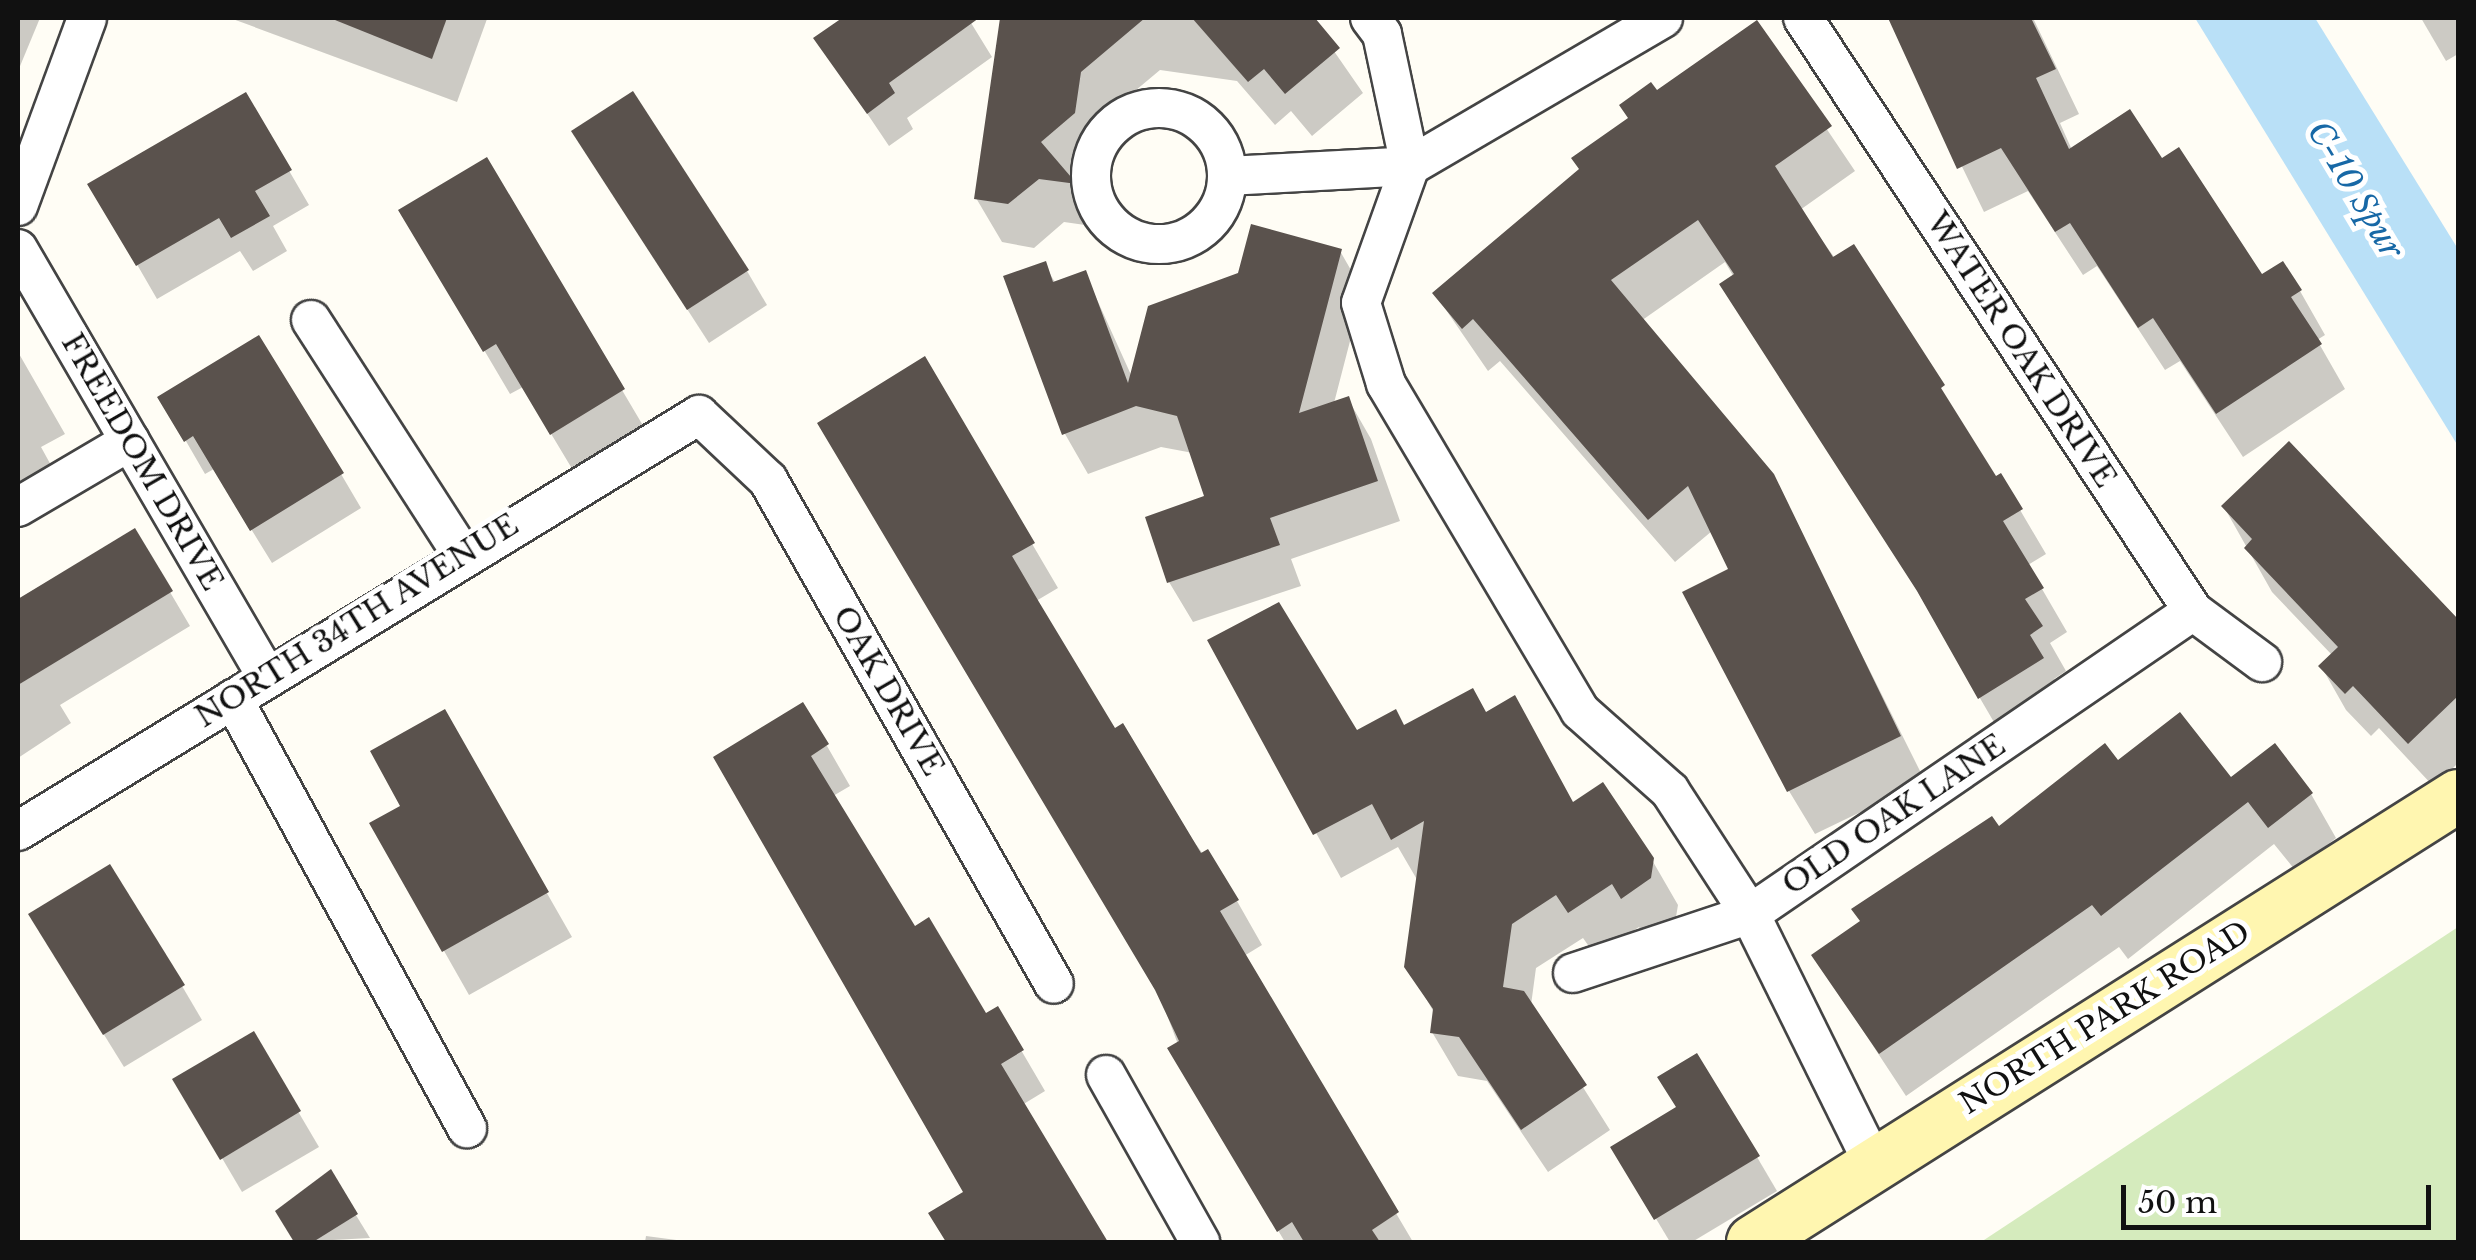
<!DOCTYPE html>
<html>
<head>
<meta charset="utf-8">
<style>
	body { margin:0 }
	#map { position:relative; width:2476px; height:1260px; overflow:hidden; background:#fffdf5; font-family:"Libre Baskerville",serif }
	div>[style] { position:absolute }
	.green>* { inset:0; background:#d5ebbd }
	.water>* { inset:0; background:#b9e0f7 }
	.shadow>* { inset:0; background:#0003 }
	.building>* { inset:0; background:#5a524d }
	.roads { filter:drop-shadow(2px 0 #444) drop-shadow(-2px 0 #444) drop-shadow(0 2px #444) drop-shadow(0 -2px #444) }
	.street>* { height:38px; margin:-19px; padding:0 19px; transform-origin:19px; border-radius:19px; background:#fff }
	.street>.ring { margin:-19px; padding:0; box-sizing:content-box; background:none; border:38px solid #fff; border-radius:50% }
	.secondary>* { height:52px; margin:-26px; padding:0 26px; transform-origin:26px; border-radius:26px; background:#fff6b0 }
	span { translate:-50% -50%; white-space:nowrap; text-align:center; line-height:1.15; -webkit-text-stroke:10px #fff; paint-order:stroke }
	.street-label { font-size:30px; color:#111 }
	.water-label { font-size:32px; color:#1768a6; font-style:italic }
	.frame { position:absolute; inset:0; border:20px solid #111; pointer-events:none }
	.scale { position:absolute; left:2121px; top:1185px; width:310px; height:45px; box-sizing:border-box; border:5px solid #111; border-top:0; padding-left:12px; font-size:30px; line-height:35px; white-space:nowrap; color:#111; -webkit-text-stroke:8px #fff; paint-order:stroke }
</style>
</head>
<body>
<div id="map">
	<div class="green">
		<i style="clip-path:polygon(2458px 927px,2458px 1242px,1981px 1242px)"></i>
	</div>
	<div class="water">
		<i style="clip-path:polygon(2195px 18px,2315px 18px,2458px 249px,2458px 446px)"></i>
	</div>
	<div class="shadow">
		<i style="clip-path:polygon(18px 18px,40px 18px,18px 71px)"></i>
		<i style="clip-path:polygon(230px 18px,486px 18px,487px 19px,457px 102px)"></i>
		<i style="clip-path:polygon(846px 18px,968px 18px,992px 57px,907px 118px,913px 129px,889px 146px,817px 39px)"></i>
		<i style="clip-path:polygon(1003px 18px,1311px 18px,1363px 93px,1312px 136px,1291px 111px,1275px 125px,1237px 81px,1160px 70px,1105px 116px,1100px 158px,1072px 181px,1099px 227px,1064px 222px,1034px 248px,1002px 242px,976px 198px)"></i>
		<i style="clip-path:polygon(1890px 18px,2033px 18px,2079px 114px,2060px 123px,2072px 150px,2162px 162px,2261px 278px,2300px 291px,2325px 335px,2317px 340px,2345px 389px,2243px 457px,2180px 361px,2165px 370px,2097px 266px,2083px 275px,2028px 191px,1984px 212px)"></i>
		<i style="clip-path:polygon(2421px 18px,2458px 18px,2458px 54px,2446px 61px)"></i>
		<i style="clip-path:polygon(1756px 24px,1855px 171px,1800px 210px,1995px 479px,2000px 476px,2046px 554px,2028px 565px,2067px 632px,2050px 643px,2066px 671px,2054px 679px,2068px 703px,2005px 741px,1725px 262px,1641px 321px,1772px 475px,1925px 781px,1815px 834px,1789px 791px,1731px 571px,1712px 531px,1675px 562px,1500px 361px,1488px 371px,1435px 294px,1581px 171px,1656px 94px)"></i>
		<i style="clip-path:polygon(245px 95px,309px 205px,273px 226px,287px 251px,253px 271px,240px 251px,157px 299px,91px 185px)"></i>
		<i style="clip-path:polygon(486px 160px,648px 434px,577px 477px,523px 387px,510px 394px,402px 211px)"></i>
		<i style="clip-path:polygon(594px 165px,747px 271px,767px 305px,709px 343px)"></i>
		<i style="clip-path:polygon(1340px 251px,1363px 291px,1334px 403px,1348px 399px,1371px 439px,1400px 521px,1291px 559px,1301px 586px,1193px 622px,1169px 582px,1148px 518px,1208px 498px,1193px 453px,1161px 447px,1088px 474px,1065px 434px,1044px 264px,1056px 284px,1085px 273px,1132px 377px)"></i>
		<i style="clip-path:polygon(18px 352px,65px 434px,41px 447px,52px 467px,18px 486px)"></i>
		<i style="clip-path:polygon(924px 360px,1058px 588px,1036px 601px,1114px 731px,1237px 901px,1262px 945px,1244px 956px,1413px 1242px,1285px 1242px,1196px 1093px)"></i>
		<i style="clip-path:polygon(161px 398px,341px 474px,361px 508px,272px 563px,214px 469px,205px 474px)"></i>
		<i style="clip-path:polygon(2289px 445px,2458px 623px,2458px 763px,2434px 787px,2379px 728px,2371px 736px,2346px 710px,2321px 666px,2332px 655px,2272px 592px,2224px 507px)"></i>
		<i style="clip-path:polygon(134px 531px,190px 626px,60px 705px,71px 723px,18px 758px,18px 599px)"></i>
		<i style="clip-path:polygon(1210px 641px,1356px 733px,1486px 714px,1573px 805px,1652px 860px,1678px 905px,1675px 923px,1648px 941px,1639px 927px,1595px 955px,1583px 938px,1536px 968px,1531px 1005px,1610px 1130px,1548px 1172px,1487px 1081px,1458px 1076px,1432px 1032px,1435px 1014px,1407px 966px,1419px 883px,1398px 847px,1341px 878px)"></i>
		<i style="clip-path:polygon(444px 713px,572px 937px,469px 995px,372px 824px,404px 807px)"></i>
		<i style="clip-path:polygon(827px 746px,850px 786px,833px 796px,914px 930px,985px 1016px,997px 1009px,1045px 1091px,1022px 1105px,1103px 1242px,948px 1242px,931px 1213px,966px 1193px,716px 758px)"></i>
		<i style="clip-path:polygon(2118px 764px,2311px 794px,2336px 838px,2295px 870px,2274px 844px,2128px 959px,2119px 947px,1906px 1096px,1814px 956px,1998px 830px)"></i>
		<i style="clip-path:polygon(51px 949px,182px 986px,202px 1020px,124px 1067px)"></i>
		<i style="clip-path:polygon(253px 1035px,319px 1147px,242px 1192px,176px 1080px)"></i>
		<i style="clip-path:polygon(1613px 1147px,1757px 1157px,1777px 1191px,1692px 1242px,1670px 1242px)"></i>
		<i style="clip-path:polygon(330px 1173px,370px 1238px,296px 1242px,278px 1212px)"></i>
		<i style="clip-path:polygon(646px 1236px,684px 1241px,685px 1242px,645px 1242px)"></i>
	</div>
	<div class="building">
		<i style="clip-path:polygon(330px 18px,447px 18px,432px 59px)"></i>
		<i style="clip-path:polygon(842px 18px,979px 18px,889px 83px,895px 93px,867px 114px,813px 38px)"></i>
		<i style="clip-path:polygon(1000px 18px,1145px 18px,1081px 72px,1075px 113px,1041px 142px,1077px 184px,1039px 179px,1008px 204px,974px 199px)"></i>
		<i style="clip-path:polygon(1192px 18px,1315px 18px,1340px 48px,1285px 94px,1264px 69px,1248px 82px)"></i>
		<i style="clip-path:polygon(1888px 18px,2031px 18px,2056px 69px,2036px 78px,2069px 149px,2130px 109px,2162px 158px,2179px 147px,2262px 274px,2283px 261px,2302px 290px,2291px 297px,2322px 344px,2216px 414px,2153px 318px,2138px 328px,2070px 223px,2055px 232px,2001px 148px,1957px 169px)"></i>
		<i style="clip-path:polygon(1757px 20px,1832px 126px,1775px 166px,1833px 257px,1854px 244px,1945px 385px,1941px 388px,1996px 476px,2001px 473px,2023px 509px,2003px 521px,2044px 588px,2025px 599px,2043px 626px,2030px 635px,2044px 658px,1978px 699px,1917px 591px,1719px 284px,1734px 274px,1698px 220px,1611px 280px,1774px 474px,1901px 736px,1787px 792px,1682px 592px,1728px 569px,1688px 486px,1648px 520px,1473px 319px,1462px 329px,1432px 293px,1579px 169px,1571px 158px,1628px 118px,1619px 105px,1651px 82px,1657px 90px)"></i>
		<i style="clip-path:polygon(633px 91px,749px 270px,687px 310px,571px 131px)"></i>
		<i style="clip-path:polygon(246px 92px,292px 170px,255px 191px,270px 216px,231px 238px,219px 218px,136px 266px,87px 184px)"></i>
		<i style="clip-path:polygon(487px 157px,625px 389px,550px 435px,496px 344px,483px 352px,398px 210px)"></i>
		<i style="clip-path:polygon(1251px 224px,1342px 249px,1299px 413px,1349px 396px,1378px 481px,1270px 518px,1280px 545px,1167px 583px,1145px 517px,1204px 496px,1177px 416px,1136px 406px,1062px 435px,1003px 276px,1046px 261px,1053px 282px,1086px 270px,1128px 383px,1148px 306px,1238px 273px)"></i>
		<i style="clip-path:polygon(259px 335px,344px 473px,250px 531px,193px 436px,184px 442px,157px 397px)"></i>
		<i style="clip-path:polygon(925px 356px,1035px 543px,1012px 556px,1039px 602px,1115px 728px,1123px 723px,1201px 853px,1208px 849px,1239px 900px,1220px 911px,1399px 1212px,1372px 1230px,1380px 1242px,1304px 1242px,1292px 1222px,1277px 1232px,1167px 1048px,1179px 1041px,1155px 990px,817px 423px)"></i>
		<i style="clip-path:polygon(2289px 441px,2458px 619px,2458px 696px,2408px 744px,2353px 686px,2345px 694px,2318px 666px,2338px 647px,2244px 548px,2252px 539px,2221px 506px)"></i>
		<i style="clip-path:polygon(135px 528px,173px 591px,18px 685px,18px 599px)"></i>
		<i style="clip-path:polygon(1279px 602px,1357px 730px,1396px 709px,1404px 725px,1473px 688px,1486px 712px,1515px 695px,1573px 802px,1603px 782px,1654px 858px,1651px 878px,1621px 899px,1612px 884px,1568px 913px,1556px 895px,1512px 924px,1503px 987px,1524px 991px,1587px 1085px,1521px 1130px,1459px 1037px,1430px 1033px,1433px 1009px,1404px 967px,1424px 821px,1391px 840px,1372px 804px,1313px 835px,1207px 640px)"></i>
		<i style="clip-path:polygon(803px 702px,829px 744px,811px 756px,915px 926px,929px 917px,986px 1013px,998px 1006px,1024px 1050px,1001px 1064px,1108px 1242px,946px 1242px,928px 1213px,963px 1192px,713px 757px)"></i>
		<i style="clip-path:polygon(445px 709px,549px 892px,442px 952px,369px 823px,400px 806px,370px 751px)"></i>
		<i style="clip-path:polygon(2180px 712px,2231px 777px,2275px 743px,2313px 793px,2268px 828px,2248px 802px,2101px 916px,2092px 905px,1879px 1054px,1811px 955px,1860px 921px,1851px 909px,1992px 816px,1999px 826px,2105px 743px,2118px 760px)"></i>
		<i style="clip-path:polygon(110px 864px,185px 985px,103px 1035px,28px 914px)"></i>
		<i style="clip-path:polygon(254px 1031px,301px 1111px,220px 1160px,172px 1079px)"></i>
		<i style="clip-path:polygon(1697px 1053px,1760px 1156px,1654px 1220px,1610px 1147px,1676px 1107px,1657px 1077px)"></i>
		<i style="clip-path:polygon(331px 1169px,358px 1214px,313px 1242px,294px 1242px,275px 1211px)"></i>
	</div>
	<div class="roads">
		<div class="street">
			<i style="left:1370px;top:18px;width:20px;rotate:53deg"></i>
			<i style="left:1382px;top:34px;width:135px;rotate:78deg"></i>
			<i style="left:1410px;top:166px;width:145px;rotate:109.7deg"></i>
			<i style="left:1361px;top:303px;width:85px;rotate:72.8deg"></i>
			<i style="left:1386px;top:384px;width:380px;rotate:59.3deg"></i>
			<i style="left:1580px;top:711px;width:120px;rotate:41.6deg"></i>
			<i style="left:1670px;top:791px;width:147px;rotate:57deg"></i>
			<i style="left:1750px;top:914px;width:278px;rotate:63.7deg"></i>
			<i style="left:1803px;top:18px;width:710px;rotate:56.67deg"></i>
			<i style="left:2193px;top:611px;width:86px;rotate:36.5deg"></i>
			<i class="ring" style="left:1091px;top:108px;width:98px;height:98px"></i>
			<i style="left:1228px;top:176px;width:182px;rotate:-3.1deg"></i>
			<i style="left:1410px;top:166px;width:293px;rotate:-30.3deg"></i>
			<i style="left:18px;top:206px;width:200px;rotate:-69.8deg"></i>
			<i style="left:18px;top:249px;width:494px;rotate:59.8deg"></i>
			<i style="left:311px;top:320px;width:278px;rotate:57.2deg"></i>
			<i style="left:18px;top:507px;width:130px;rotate:-30.5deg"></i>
			<i style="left:233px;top:699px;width:489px;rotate:61.4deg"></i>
			<i style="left:18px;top:831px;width:798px;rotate:-31.42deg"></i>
			<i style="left:699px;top:415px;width:95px;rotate:43.3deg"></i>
			<i style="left:768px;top:480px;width:579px;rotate:60.43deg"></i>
			<i style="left:1573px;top:973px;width:187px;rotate:-18.4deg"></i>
			<i style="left:1750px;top:914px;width:537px;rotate:-34.37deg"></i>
			<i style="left:1106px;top:1075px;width:192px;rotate:60.6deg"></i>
		</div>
		<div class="secondary">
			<i style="left:1753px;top:1242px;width:834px;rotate:-32.32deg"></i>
		</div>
	</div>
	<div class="street-label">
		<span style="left:2021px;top:350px;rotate:57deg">WATER OAK DRIVE</span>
		<span style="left:142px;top:462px;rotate:60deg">FREEDOM DRIVE</span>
		<span style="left:357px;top:621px;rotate:-32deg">NORTH 34TH AVENUE</span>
		<span style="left:888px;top:691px;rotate:60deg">OAK DRIVE</span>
		<span style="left:1894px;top:815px;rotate:-34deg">OLD OAK LANE</span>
		<span style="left:2105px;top:1018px;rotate:-32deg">NORTH PARK ROAD</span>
	</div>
	<div class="water-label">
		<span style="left:2355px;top:190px;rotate:59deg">C-10 Spur</span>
	</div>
	<div class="frame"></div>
	<div class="scale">50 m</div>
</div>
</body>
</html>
